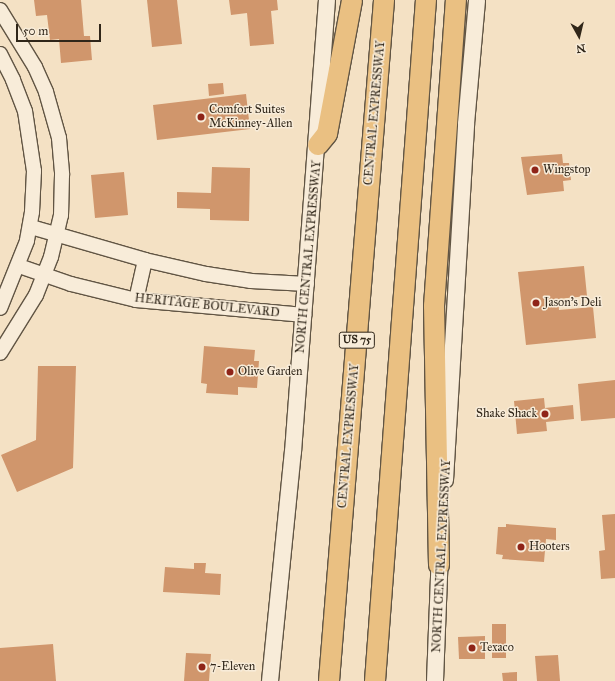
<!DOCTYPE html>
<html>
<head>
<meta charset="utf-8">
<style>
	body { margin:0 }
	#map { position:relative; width:615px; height:681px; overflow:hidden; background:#f4e1c4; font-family:"IM FELL Great Primer",serif }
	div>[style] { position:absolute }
	.building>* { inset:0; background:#d0966c }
	.roads { filter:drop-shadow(1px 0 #615544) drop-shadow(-1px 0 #615544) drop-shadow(0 1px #615544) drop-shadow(0 -1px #615544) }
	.tertiary>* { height:14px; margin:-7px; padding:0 7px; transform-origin:7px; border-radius:7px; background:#f8ecd9 }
	.secondary>* { height:16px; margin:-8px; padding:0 8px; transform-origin:8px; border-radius:8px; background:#f8ecd9 }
	.motorway>* { height:20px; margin:-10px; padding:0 10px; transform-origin:10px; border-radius:10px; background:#eac082 }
	.dots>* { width:11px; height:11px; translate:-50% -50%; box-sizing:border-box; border:2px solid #f8ecd9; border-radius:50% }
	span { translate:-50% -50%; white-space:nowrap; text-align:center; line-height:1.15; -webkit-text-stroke:3px #f8ecd9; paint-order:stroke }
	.shield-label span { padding:1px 3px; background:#f8ecd9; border:1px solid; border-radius:3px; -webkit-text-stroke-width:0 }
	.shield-label { font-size:11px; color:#302619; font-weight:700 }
	.poi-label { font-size:12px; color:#302619 }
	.left { translate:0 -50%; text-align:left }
	.right { translate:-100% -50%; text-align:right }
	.street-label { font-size:12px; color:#302619 }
	.north { position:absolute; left:559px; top:16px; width:40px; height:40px; -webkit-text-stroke:3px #f8ecd9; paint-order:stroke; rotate:172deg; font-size:11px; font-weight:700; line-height:16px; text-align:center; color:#302619 }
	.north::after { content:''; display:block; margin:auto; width:14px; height:18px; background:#302619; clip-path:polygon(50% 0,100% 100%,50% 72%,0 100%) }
	.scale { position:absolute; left:16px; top:24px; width:85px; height:18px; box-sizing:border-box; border:2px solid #302619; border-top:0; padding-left:5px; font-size:12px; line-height:14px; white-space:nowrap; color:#302619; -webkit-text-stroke:3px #f8ecd9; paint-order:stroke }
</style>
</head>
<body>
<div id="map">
	<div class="building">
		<i style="clip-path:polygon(34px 0,81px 0,84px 36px,90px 36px,92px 60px,61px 63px,59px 39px,50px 40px,47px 15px,36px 16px)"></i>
		<i style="clip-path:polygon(147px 0,177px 0,182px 44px,152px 47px)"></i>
		<i style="clip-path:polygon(229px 0,277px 0,278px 10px,271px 11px,274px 44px,250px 46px,247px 13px,231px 15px)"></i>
		<i style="clip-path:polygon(223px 83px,224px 94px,209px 96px,208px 84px)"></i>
		<i style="clip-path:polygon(246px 94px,250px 129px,157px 140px,153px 105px)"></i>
		<i style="clip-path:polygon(562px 154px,563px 163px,569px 163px,571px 180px,563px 181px,564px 191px,527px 195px,521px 157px)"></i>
		<i style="clip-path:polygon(212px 167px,250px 168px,249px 221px,210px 220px,210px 209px,177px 208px,177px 192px,211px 193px)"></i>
		<i style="clip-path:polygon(124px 172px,128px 215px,95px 218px,91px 175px)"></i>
		<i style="clip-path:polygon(584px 266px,587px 296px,558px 299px,559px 310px,593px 307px,596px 338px,526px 345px,518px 272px)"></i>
		<i style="clip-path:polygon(204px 346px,255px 350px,254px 361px,259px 361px,257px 388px,238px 387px,238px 395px,206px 393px,207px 384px,201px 383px)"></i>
		<i style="clip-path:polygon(38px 366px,76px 366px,73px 468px,17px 492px,1px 455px,36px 440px)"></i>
		<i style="clip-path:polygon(615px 380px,615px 418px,581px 421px,578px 384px)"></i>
		<i style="clip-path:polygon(544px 398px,545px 408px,573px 405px,574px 419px,546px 422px,547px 431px,517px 434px,514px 401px)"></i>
		<i style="clip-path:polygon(615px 514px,615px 578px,601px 579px,599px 551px,605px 550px,602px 515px)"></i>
		<i style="clip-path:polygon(506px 524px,556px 528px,556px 540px,546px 539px,544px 562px,502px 559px,503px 555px,496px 554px,498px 527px,506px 527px)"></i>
		<i style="clip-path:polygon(194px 563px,206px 563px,205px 573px,221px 574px,220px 595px,163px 592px,165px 567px,194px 569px)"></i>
		<i style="clip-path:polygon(492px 624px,506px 624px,506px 658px,492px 658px)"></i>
		<i style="clip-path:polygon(485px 636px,485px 659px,459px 659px,458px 637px)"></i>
		<i style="clip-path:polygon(53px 644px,56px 681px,0 681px,0 648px)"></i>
		<i style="clip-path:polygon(186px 653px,211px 654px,209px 681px,184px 681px)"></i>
		<i style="clip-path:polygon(558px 655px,560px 681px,537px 681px,535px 656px)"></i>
		<i style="clip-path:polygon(517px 672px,517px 681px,503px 681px,502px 673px)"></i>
	</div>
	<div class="roads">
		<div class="tertiary">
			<i style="left:0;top:10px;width:67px;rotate:58.4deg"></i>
			<i style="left:35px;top:67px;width:27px;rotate:66deg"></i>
			<i style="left:46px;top:92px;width:48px;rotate:74.2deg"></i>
			<i style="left:59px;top:138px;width:37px;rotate:85deg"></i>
			<i style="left:62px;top:175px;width:40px;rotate:91.4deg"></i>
			<i style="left:61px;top:215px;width:43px;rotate:103.4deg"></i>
			<i style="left:51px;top:257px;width:41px;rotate:111.5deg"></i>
			<i style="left:36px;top:295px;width:68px;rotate:121.8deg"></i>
			<i style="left:0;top:54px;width:29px;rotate:63deg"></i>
			<i style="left:13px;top:80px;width:33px;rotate:69deg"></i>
			<i style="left:25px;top:111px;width:61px;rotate:81.5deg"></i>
			<i style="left:34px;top:171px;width:41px;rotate:92.8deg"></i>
			<i style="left:32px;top:212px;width:29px;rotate:100deg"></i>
			<i style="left:27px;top:241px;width:72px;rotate:111.9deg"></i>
			<i style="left:31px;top:227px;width:119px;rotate:16.1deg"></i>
			<i style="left:145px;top:260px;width:63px;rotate:12.9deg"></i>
			<i style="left:206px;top:274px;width:46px;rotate:8.8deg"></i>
			<i style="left:251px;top:281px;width:56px;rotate:3.1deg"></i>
			<i style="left:19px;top:266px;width:55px;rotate:19.1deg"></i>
			<i style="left:71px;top:284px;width:67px;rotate:13.8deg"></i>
			<i style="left:136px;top:300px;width:169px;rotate:5.1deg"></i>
			<i style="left:136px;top:300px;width:41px;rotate:-77.3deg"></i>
		</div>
		<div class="secondary">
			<i style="left:445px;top:480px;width:357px;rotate:-86.6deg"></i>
			<i style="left:466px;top:124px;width:124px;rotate:-84.9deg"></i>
			<i style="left:270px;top:681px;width:230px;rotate:-84.3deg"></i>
			<i style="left:293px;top:452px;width:453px;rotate:-85.7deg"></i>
			<i style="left:435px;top:681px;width:128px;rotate:-87.8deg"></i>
		</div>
		<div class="motorway">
			<i style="left:318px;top:145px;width:14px;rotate:-51deg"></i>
			<i style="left:327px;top:134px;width:136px;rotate:-79.4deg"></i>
			<i style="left:439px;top:565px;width:259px;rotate:-91.1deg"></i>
			<i style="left:434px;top:306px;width:307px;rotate:-85.9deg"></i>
			<i style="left:329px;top:681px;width:683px;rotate:-85.38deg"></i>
			<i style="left:375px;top:681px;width:683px;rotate:-85.72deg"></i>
		</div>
	</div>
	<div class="dots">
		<i style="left:201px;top:117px;background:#8f2418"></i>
		<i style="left:535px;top:170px;background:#8f2418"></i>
		<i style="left:536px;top:303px;background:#8f2418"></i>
		<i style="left:230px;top:372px;background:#8f2418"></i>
		<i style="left:545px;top:414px;background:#8f2418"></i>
		<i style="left:521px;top:547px;background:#8f2418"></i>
		<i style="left:472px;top:648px;background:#8f2418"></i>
		<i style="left:202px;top:667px;background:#8f2418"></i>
	</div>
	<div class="shield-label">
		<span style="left:357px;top:340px">US 75</span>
	</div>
	<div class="poi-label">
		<span class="left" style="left:209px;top:117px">Comfort Suites<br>McKinney-Allen</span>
		<span class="left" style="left:543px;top:170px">Wingstop</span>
		<span class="left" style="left:544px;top:303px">Jason's Deli</span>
		<span class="left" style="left:238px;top:372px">Olive Garden</span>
		<span class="right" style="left:537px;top:414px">Shake Shack</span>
		<span class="left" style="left:529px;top:547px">Hooters</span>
		<span class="left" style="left:480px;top:648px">Texaco</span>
		<span class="left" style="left:210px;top:667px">7-Eleven</span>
	</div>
	<div class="street-label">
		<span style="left:375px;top:113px;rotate:-85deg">CENTRAL EXPRESSWAY</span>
		<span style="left:309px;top:257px;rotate:-85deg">NORTH CENTRAL EXPRESSWAY</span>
		<span style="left:207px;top:306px;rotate:6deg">HERITAGE BOULEVARD</span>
		<span style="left:349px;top:436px;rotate:-85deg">CENTRAL EXPRESSWAY</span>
		<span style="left:442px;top:556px;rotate:-87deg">NORTH CENTRAL EXPRESSWAY</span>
	</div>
	<div class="north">N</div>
	<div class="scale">50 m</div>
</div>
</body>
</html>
